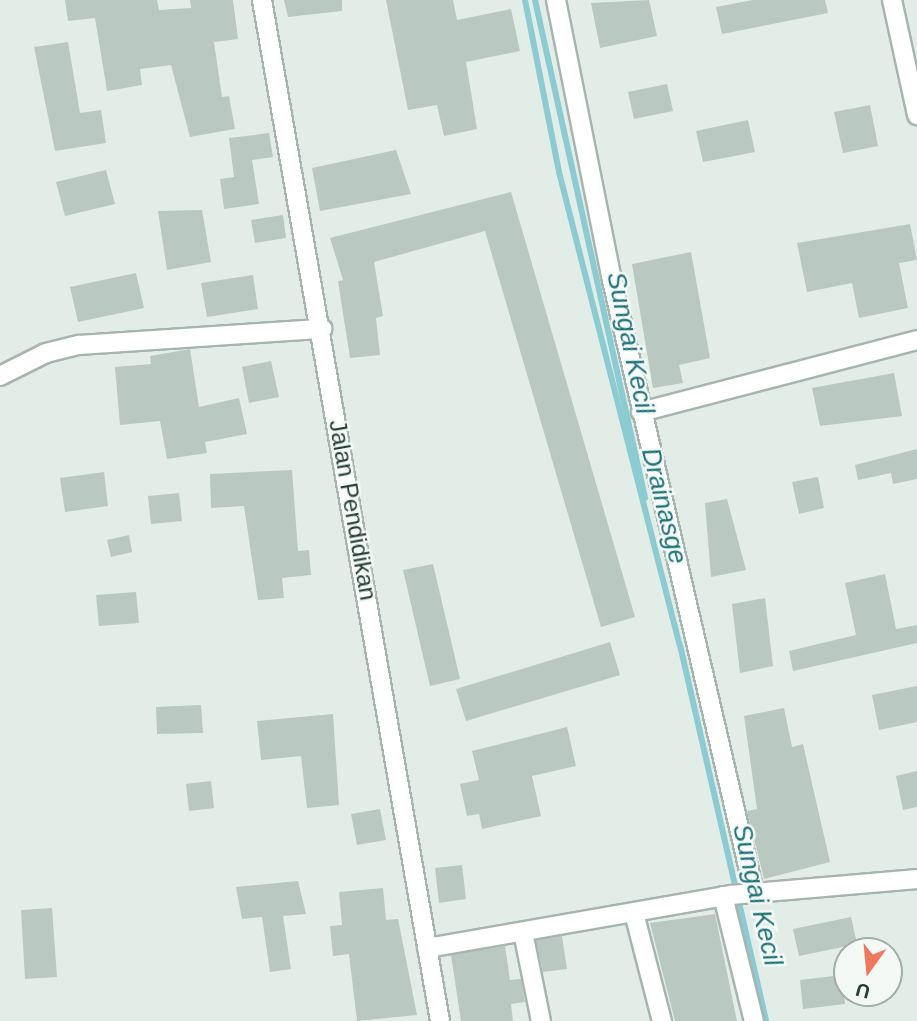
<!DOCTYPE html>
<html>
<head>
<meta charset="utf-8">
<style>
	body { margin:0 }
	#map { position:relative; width:917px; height:1021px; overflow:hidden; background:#e3ede8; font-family:Helvetica,sans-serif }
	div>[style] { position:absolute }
	.stream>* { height:6px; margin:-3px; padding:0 3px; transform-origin:3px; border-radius:3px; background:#8ccbd1 }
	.building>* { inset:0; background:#b9c8c1 }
	.roads { filter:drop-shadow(2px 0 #a6b5af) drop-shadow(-2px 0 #a6b5af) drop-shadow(0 2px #a6b5af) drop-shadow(0 -2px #a6b5af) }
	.minor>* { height:18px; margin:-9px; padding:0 9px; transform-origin:9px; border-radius:9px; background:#fff }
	span { translate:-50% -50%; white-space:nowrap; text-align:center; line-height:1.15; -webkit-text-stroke:5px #f4f9f6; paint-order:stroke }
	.street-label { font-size:24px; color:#233e35 }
	.water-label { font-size:26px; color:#1d717a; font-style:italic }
	.north { position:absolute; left:833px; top:937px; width:70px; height:70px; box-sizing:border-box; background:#f4f9f6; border:2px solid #a0aea9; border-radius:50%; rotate:195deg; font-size:19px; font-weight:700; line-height:28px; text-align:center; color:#233e35 }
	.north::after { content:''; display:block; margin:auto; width:24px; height:32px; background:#f0785e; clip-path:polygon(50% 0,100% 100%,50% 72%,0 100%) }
</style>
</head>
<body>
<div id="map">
	<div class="stream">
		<i style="left:525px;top:0;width:175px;rotate:78.8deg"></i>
		<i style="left:559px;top:172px;width:488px;rotate:75.7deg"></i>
		<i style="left:680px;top:645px;width:386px;rotate:77.1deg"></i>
		<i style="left:535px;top:0;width:510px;rotate:77.54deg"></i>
	</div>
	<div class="building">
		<i style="clip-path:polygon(65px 0,157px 0,159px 10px,191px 8px,190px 0,233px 0,238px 39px,214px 42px,222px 97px,229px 96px,235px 129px,190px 137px,171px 65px,140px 69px,142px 85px,107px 91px,95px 18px,68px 21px)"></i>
		<i style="clip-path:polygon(284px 0,342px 0,342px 11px,288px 17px)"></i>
		<i style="clip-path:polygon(386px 0,453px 0,457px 20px,511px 9px,520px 51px,466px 62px,477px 129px,444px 136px,437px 105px,408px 110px)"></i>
		<i style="clip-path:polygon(649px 0,657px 36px,600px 48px,591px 3px)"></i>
		<i style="clip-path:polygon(753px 0,825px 0,828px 13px,722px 34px,716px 7px)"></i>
		<i style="clip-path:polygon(68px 42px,80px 113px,101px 110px,106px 143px,55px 151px,34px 47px)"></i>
		<i style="clip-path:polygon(667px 84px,673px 111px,634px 119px,628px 92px)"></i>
		<i style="clip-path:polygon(870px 105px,878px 146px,843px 153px,834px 112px)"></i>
		<i style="clip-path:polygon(748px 120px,755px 152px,703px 162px,696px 131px)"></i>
		<i style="clip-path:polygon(269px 133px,273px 157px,252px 160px,259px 204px,224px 209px,220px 179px,234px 177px,229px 138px)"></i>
		<i style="clip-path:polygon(396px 150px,411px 194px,320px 211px,312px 168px)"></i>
		<i style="clip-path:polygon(106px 170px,115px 204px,65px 216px,56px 182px)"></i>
		<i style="clip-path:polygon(511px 192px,635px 617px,601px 627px,485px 231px,374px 262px,383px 316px,376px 318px,380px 355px,350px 358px,338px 281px,343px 280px,330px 238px)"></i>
		<i style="clip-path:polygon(202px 210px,211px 262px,167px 270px,158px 211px)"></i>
		<i style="clip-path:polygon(283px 215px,286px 238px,255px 243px,251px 220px)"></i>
		<i style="clip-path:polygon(910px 224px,917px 260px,899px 263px,908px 308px,859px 318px,852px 283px,807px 292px,797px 243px)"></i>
		<i style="clip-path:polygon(691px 252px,710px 358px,679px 365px,683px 383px,653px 388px,632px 264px)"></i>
		<i style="clip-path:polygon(136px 273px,144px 308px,78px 322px,70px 287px)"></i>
		<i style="clip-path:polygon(253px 275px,258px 309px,207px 317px,201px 283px)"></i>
		<i style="clip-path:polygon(190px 349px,199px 407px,239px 398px,247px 434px,205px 442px,207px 453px,167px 459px,160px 421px,120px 425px,115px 367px,151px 364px,150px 356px)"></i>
		<i style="clip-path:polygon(271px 361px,279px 397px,249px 403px,242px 367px)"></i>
		<i style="clip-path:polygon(894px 373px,902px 416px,820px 426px,812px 388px)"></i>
		<i style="clip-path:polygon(917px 449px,917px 479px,893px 484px,891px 473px,858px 480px,855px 465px)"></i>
		<i style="clip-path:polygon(292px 470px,298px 551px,309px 550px,311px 575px,282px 578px,284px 598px,258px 600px,244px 506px,211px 508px,210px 474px)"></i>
		<i style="clip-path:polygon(104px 472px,108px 506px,65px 512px,60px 478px)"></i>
		<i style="clip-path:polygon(818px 477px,824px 508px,799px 514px,792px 482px)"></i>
		<i style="clip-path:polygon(179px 493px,182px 521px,151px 524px,148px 496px)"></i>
		<i style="clip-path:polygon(727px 499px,746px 570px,711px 577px,705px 503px)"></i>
		<i style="clip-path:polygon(129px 535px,132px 552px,111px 557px,107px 540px)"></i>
		<i style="clip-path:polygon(433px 564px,460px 679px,430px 686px,403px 570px)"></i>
		<i style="clip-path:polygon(885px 574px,896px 629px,917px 625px,917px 643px,793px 671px,789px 651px,856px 635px,845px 583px)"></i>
		<i style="clip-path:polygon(136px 592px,139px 623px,99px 626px,96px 595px)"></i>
		<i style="clip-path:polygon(765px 598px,773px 666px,740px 673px,732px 604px)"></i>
		<i style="clip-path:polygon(610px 642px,620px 675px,466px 721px,456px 689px)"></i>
		<i style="clip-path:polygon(917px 686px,917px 722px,879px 730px,872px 695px)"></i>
		<i style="clip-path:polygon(201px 705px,203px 733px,157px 734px,156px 707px)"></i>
		<i style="clip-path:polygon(784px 708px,792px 747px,803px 744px,830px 862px,764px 879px,747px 811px,757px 809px,744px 716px)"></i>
		<i style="clip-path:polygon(333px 714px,339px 805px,307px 808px,301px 756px,261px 760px,257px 721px)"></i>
		<i style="clip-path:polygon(567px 727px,576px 766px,532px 776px,541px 816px,482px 829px,479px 814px,467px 816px,460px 784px,479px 780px,472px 751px)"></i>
		<i style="clip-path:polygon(917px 771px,917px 807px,903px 810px,896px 776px)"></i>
		<i style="clip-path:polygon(211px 781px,214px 808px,189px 811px,186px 784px)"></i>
		<i style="clip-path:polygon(380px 809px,386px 840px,357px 845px,351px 814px)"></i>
		<i style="clip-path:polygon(462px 865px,466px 899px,439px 903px,435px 868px)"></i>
		<i style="clip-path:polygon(298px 881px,306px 914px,283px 916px,291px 969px,270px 972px,262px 917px,242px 919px,236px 887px)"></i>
		<i style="clip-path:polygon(383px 888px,386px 920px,398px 919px,417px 1015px,357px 1021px,349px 954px,333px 956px,330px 926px,342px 925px,339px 892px)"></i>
		<i style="clip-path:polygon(52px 908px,57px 977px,25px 979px,21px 910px)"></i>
		<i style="clip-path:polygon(715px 914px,737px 1021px,675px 1021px,650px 923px)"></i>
		<i style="clip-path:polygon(851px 917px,857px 944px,799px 956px,793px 929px)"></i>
		<i style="clip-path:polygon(562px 936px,567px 969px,543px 972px,536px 940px)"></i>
		<i style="clip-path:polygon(505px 946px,510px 980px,521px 979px,525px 1002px,511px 1004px,513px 1021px,461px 1021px,451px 955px)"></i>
		<i style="clip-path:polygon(842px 975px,845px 1004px,803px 1009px,800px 980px)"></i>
	</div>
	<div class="roads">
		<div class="minor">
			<i style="left:262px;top:0;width:1036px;rotate:80.11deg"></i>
			<i style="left:556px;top:0;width:281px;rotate:78.7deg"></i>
			<i style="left:611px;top:276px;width:632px;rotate:76.93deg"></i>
			<i style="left:892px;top:0;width:118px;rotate:77.7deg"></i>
			<i style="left:0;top:376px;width:51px;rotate:-26.6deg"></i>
			<i style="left:46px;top:353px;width:34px;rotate:-14deg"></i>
			<i style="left:79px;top:345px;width:244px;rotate:-3.8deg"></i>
			<i style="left:641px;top:412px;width:285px;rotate:-14.6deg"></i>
			<i style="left:723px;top:896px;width:129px;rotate:76.1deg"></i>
			<i style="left:634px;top:913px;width:112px;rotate:75.5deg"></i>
			<i style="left:523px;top:932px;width:91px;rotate:78.6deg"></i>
			<i style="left:427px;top:948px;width:309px;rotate:-9.9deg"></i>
			<i style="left:731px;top:895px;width:187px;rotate:-4.9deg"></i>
		</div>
	</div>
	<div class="street-label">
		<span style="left:353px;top:510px;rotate:80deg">Jalan Pendidikan</span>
	</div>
	<div class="water-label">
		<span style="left:630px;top:343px;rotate:78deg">Sungai Kecil</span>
		<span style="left:664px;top:506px;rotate:76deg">Drainasge</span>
		<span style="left:757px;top:895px;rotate:77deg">Sungai Kecil</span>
	</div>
	<div class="north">U</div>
</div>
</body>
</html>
